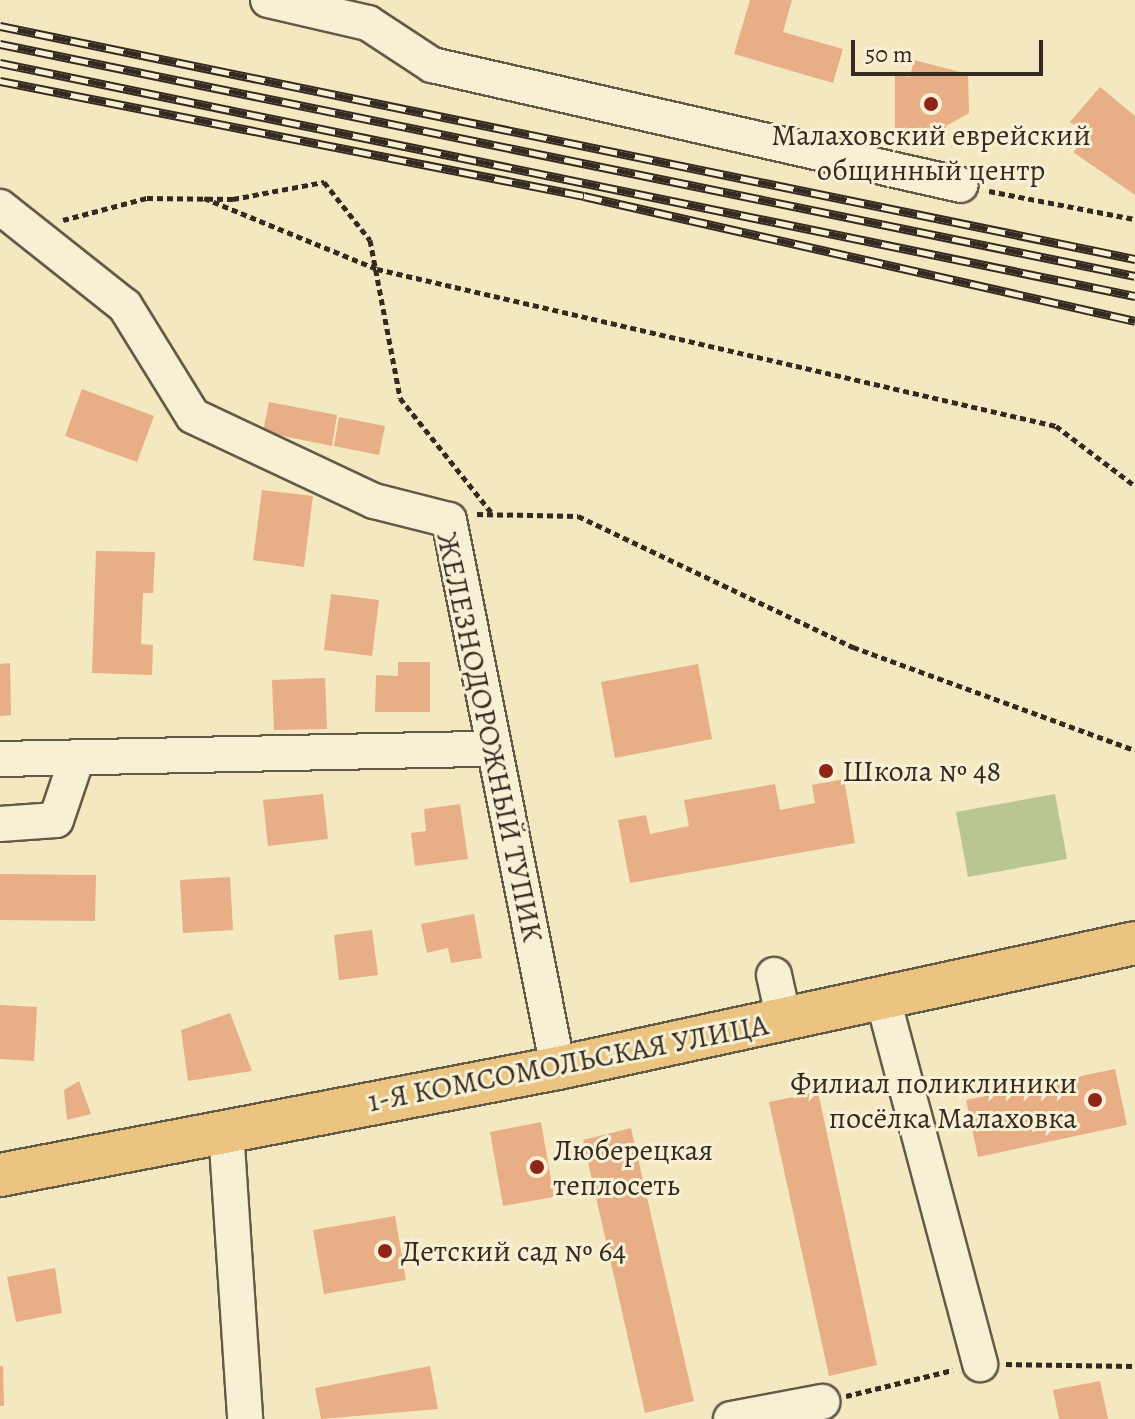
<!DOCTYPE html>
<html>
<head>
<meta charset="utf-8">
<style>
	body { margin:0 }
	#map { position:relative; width:1135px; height:1419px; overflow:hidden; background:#f3e8bf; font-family:Alegreya,serif }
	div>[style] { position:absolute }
	.green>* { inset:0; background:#bac692 }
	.building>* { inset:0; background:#e8af87 }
	.path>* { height:5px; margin-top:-2.5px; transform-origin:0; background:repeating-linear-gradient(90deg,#342a20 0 6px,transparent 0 10px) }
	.roads { filter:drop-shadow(2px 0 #645a48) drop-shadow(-2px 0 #645a48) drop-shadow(0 2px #645a48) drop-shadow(0 -2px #645a48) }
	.minor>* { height:34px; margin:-17px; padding:0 17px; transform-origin:17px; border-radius:17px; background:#f7f0d5 }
	.major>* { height:42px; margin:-21px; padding:0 21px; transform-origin:21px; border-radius:21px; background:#eac480 }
	.rail>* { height:9px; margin-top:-4.5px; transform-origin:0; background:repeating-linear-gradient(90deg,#f7f0d5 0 18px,#342a20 0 36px); box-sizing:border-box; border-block:2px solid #342a20 }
	.dots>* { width:22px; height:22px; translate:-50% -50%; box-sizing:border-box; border:4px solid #f7f0d5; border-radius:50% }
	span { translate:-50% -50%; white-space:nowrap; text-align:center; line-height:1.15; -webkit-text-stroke:6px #f7f0d5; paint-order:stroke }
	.poi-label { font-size:30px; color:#342a20 }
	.left { translate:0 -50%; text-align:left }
	.right { translate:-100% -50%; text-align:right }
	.street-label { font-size:30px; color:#342a20 }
	.scale { position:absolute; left:851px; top:40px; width:192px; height:36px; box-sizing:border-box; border:4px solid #342a20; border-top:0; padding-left:10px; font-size:24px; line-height:28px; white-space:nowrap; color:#342a20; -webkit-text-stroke:6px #f7f0d5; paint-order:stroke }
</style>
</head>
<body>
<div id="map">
	<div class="green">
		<i style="clip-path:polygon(1055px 794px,1067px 859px,968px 877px,956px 812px)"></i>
	</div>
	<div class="building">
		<i style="clip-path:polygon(750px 0,792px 0,783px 32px,843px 49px,833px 83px,734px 54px)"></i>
		<i style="clip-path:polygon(914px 60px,968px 74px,969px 113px,946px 126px,946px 142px,895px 132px,895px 72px,910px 77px)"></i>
		<i style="clip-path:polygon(1100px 87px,1135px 116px,1135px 195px,1073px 152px,1089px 136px,1070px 122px)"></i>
		<i style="clip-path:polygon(82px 389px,154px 416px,137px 462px,65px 436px)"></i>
		<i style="clip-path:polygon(269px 402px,337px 415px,332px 446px,263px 432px)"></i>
		<i style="clip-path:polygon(339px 417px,385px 426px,379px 455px,334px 446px)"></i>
		<i style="clip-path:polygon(262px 490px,313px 496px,304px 567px,253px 560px)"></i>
		<i style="clip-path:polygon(96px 551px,155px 552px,153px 593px,143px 593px,141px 644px,153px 645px,152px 675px,92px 673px)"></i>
		<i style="clip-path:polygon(331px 594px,379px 600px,372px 656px,324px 650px)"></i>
		<i style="clip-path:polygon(398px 662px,430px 662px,430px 712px,375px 712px,376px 675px,398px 676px)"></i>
		<i style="clip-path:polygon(10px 663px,11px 715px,0 716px,0 664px)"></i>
		<i style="clip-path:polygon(698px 664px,712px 739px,615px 758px,601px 682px)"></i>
		<i style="clip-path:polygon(325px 678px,327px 729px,274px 730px,272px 680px)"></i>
		<i style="clip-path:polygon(844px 779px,855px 843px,630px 883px,618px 820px,646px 815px,650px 834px,689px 826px,684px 800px,775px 784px,780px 810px,815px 803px,812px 785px)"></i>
		<i style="clip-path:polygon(323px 794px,328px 839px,268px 846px,263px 800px)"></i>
		<i style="clip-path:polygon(460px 804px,468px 859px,415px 866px,411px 833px,426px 831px,424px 809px)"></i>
		<i style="clip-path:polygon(0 874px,96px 875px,95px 921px,0 920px)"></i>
		<i style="clip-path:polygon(230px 877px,233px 930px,183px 933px,180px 880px)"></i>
		<i style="clip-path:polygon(474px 914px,482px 958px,451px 963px,448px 948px,427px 953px,421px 924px)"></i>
		<i style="clip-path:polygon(372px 930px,378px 975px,339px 980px,334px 935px)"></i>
		<i style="clip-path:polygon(0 1005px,37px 1007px,34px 1061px,0 1059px)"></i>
		<i style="clip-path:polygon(230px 1013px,252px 1071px,188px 1081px,181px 1030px)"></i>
		<i style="clip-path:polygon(1115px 1069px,1127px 1125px,978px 1157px,966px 1100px)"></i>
		<i style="clip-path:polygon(79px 1081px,91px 1114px,67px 1120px,64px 1090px)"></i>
		<i style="clip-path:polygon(818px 1092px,877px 1365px,829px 1376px,769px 1102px)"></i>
		<i style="clip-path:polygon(541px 1122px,554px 1197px,503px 1206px,490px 1132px)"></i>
		<i style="clip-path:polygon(631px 1128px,694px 1401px,645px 1413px,583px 1140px)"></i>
		<i style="clip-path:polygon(395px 1216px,406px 1280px,324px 1294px,313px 1230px)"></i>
		<i style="clip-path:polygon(55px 1268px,62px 1313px,16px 1322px,7px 1277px)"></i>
		<i style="clip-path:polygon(0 1366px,3px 1366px,4px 1406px,0 1406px)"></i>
		<i style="clip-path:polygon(430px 1366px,438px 1409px,321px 1419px,315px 1388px)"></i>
		<i style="clip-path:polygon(1100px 1381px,1108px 1419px,1059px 1419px,1053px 1390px)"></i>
	</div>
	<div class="path">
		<i style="left:989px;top:191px;width:149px;rotate:10.9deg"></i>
		<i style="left:204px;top:198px;width:187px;rotate:22.3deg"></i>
		<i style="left:377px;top:269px;width:697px;rotate:13.02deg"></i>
		<i style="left:1056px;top:426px;width:99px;rotate:37.2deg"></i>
		<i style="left:63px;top:220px;width:87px;rotate:-14.7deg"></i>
		<i style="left:147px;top:198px;width:86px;rotate:0.7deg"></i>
		<i style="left:233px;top:199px;width:93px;rotate:-10.6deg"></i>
		<i style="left:324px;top:182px;width:74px;rotate:51.6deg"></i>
		<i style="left:370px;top:240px;width:161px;rotate:79.2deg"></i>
		<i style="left:400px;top:398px;width:146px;rotate:51.4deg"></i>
		<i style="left:477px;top:514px;width:101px;rotate:1.1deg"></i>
		<i style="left:578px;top:516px;width:305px;rotate:25.5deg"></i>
		<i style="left:853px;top:647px;width:300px;rotate:20.1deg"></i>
		<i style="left:1006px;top:1364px;width:129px;rotate:0.9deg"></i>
		<i style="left:846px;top:1396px;width:110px;rotate:-13.7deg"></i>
	</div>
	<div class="roads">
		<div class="minor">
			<i style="left:268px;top:0;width:103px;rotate:13deg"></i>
			<i style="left:368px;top:23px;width:77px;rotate:33.3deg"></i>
			<i style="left:432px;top:65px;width:542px;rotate:12.78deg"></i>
			<i style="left:0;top:207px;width:159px;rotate:38.4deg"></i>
			<i style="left:125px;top:306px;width:129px;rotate:58.3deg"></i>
			<i style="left:193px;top:416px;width:200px;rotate:25.2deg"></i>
			<i style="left:374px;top:501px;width:77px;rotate:14.2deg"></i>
			<i style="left:449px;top:520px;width:559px;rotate:78.75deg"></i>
			<i style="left:0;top:759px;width:493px;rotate:-1.2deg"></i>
			<i style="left:0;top:824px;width:56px;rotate:-4.1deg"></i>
			<i style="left:56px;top:820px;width:62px;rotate:-71.3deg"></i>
			<i style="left:774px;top:975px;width:46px;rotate:77.5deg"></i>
			<i style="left:883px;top:999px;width:378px;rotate:75.1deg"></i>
			<i style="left:226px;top:1130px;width:290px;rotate:86.2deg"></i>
			<i style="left:731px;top:1419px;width:93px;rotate:-10.6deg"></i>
		</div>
		<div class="major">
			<i style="left:0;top:1175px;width:568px;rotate:-10.86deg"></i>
			<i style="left:558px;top:1068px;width:590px;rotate:-12.22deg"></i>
		</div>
	</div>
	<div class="rail">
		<i style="left:0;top:26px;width:1159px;rotate:11.6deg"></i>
		<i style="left:0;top:44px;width:1158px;rotate:11.55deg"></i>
		<i style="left:0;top:63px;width:1159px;rotate:11.6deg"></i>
		<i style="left:0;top:81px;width:595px;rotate:11.14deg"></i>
		<i style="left:584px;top:196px;width:565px;rotate:12.78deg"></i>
	</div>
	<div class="dots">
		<i style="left:931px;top:104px;background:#8f2418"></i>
		<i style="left:826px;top:771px;background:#8f2418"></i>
		<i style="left:1095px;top:1100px;background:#8f2418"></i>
		<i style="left:537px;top:1167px;background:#8f2418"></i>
		<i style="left:385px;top:1251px;background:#8f2418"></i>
	</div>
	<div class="poi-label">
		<span style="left:931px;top:152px">Малаховский еврейский<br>общинный центр</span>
		<span class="left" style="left:842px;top:771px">Школа № 48</span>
		<span class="right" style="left:1077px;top:1100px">Филиал поликлиники<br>посёлка Малаховка</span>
		<span class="left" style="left:553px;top:1167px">Люберецкая<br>теплосеть</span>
		<span class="left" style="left:401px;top:1251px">Детский сад № 64</span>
	</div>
	<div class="street-label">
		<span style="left:490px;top:737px;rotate:78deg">ЖЕЛЕЗНОДОРОЖНЫЙ ТУПИК</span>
		<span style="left:568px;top:1063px;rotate:-11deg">1-Я КОМСОМОЛЬСКАЯ УЛИЦА</span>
	</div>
	<div class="scale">50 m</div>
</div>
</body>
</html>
